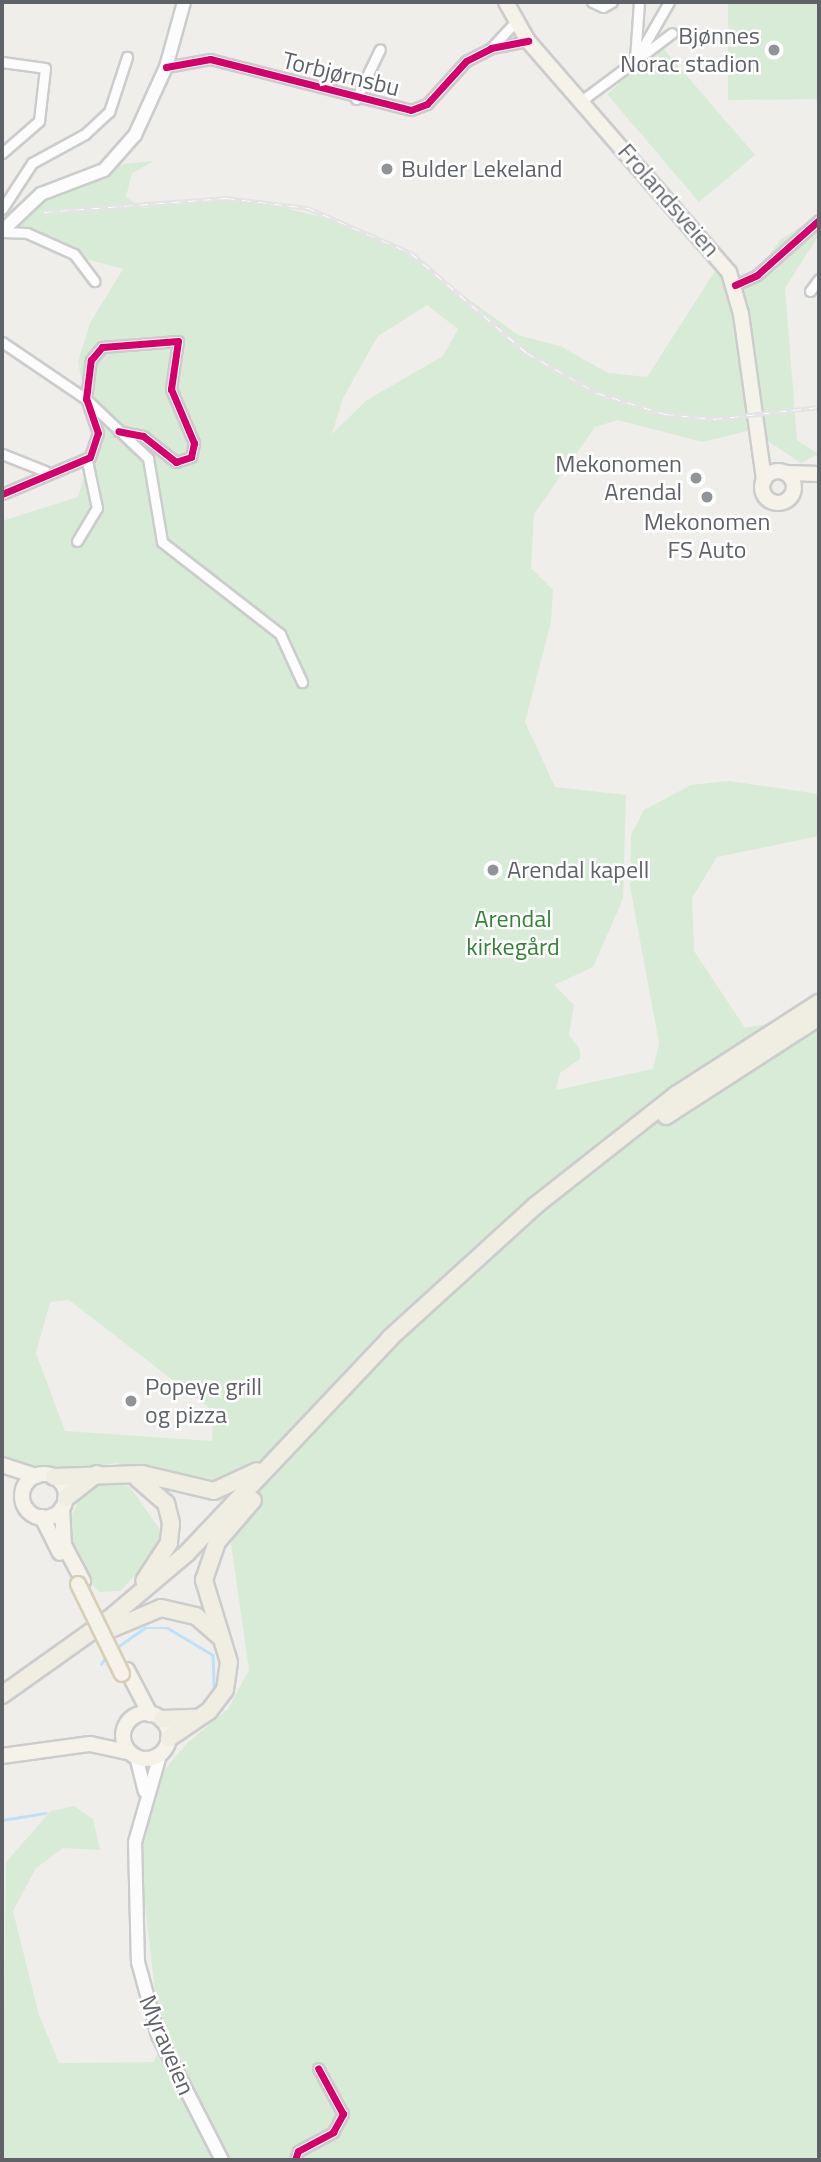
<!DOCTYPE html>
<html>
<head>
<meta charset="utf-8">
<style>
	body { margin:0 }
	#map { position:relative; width:821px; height:2162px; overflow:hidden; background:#efeeea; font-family:"Titillium Web",sans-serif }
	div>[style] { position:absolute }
	.green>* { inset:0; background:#d8ebd6 }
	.stream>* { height:2.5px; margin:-1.25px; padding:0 1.25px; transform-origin:1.25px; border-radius:1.25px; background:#bfe0f9 }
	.roads { filter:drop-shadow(2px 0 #cbcccc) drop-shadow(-2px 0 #cbcccc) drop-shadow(0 2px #cbcccc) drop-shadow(0 -2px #cbcccc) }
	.street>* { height:9px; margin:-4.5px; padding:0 4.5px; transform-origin:4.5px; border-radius:4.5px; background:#fdfcfc }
	.secondary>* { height:12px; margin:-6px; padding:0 6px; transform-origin:6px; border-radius:6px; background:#fdfcfc }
	.primary>* { height:14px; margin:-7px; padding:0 7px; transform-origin:7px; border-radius:7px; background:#f4f2e9 }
	.primary>.ring { margin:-7px; padding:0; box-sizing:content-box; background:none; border:14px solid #f4f2e9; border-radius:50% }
	.highway>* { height:16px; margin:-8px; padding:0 8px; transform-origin:8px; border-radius:8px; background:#f0ede3 }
	.rail>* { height:5px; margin-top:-2.5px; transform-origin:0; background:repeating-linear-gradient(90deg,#fff 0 8px,#e4e4e4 0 16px); box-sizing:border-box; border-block:2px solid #e4e4e4 }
	.bridges { filter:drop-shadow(2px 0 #d7ceb8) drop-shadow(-2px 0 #d7ceb8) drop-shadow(0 2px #d7ceb8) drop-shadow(0 -2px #d7ceb8) }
	.primary-bridge>* { height:14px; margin:-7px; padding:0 7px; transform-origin:7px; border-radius:7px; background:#f4f2e9 }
	.cycleway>* { height:7px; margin:-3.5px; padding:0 3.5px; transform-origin:3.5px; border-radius:3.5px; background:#d6006c }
	.dots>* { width:19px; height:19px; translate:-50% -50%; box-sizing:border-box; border:4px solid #fff; border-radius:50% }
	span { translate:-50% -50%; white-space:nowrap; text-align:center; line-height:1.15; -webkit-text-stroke:5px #fff; paint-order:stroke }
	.poi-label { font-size:24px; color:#5f6368 }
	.right { translate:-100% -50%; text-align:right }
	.left { translate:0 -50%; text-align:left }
	.street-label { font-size:24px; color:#5f6368 }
	.park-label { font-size:24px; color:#348238 }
	.frame { position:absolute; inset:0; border:4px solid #5f6368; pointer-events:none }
</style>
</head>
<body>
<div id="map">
	<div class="green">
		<i style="clip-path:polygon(728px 2px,819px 2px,819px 99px,728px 100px)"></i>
		<i style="clip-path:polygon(662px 47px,755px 155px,699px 202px,607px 94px)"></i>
		<i style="clip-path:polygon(evenodd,154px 161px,132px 173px,126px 197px,142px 208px,242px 198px,343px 222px,393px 244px,518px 335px,560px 346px,608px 373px,647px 377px,717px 268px,751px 282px,780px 240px,819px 215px,819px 235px,785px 288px,797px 440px,818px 454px,801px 463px,751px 430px,702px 442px,618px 420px,595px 427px,534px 514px,531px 568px,553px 590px,551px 622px,525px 722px,555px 787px,626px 795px,623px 899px,593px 967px,554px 985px,574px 1005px,569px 1035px,580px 1050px,580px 1059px,560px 1073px,556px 1090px,653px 1069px,659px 1043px,630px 886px,631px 835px,644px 810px,691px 785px,729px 781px,819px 794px,819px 836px,717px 857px,692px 898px,694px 951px,745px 1028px,790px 1020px,819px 1005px,819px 2160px,2px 2160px,6px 1862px,51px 1811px,74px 1806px,93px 1819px,100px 1850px,63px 1848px,36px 1868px,13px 1911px,39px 2015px,59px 2063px,154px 2062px,161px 2043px,143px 1888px,143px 1836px,153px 1784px,187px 1743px,228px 1709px,249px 1670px,231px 1544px,247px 1494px,116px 1463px,72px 1471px,2px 1464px,2px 521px,78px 497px,101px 419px,87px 407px,78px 362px,90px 323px,123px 269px,67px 254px,12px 227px,27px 209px,73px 184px,123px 164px,154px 161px,427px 305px,458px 329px,443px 356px,367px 400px,332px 434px,343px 398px,378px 336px,427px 305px,154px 161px,69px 1300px,213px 1411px,212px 1441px,65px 1431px,36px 1353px,50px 1302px,69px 1300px)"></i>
		<i style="clip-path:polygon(108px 1482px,130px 1487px,161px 1531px,156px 1553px,120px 1591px,99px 1592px,81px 1570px,65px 1528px,85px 1489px)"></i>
	</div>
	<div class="stream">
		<i style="left:116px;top:1648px;width:35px;rotate:-35deg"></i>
		<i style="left:145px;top:1628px;width:23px"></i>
		<i style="left:168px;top:1628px;width:52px;rotate:31deg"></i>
		<i style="left:213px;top:1655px;width:33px;rotate:88deg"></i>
		<i style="left:101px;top:1664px;width:12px;rotate:-55deg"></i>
		<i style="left:2px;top:1820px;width:44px;rotate:-9.2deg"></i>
	</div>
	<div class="roads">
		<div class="street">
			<i style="left:592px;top:2px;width:12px;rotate:24deg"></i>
			<i style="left:603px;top:7px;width:10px;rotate:-29deg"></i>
			<i style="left:492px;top:47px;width:34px;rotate:-47deg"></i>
			<i style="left:639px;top:58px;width:41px;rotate:-37.1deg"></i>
			<i style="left:635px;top:59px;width:57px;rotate:-86deg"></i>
			<i style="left:2px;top:62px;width:43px;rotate:7.9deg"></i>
			<i style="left:45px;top:68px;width:53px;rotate:96.5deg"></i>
			<i style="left:39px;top:121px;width:49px;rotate:139.1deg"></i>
			<i style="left:166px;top:67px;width:45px;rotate:-10.3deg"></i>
			<i style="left:210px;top:59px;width:207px;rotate:14.2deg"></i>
			<i style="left:411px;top:110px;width:17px;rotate:-21deg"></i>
			<i style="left:427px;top:104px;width:58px;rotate:-47.8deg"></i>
			<i style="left:466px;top:61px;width:28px;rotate:-27deg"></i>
			<i style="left:491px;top:48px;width:38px;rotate:-11deg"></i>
			<i style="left:356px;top:99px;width:55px;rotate:-64.4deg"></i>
			<i style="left:581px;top:101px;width:67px;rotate:-36.5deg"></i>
			<i style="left:635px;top:61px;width:68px;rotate:-60deg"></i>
			<i style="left:2px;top:209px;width:55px;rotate:-56.9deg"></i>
			<i style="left:32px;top:163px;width:60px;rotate:-28.7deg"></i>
			<i style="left:85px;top:134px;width:33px;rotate:-43deg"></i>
			<i style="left:109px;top:112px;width:58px;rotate:-71.9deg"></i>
			<i style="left:2px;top:232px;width:25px;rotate:2deg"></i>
			<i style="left:27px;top:233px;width:51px;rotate:24.1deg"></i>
			<i style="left:74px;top:254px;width:34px;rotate:53deg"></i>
			<i style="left:735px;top:285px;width:24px;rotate:-24deg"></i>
			<i style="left:757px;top:275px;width:83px;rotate:-41.6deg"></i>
			<i style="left:810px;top:291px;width:15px;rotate:-53deg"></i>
			<i style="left:2px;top:342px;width:102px;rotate:34.2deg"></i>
			<i style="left:86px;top:399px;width:86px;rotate:43.6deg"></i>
			<i style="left:148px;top:458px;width:85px;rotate:80.5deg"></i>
			<i style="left:162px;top:542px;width:150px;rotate:37.9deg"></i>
			<i style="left:280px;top:634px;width:53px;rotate:65.4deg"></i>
			<i style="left:2px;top:454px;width:46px;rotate:21.6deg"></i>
			<i style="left:2px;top:494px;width:95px;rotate:-22.8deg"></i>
			<i style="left:90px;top:457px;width:25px;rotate:-72deg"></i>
			<i style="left:98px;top:433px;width:36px;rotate:-109deg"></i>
			<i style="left:86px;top:399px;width:39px;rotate:-83deg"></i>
			<i style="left:91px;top:360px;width:17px;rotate:-50deg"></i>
			<i style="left:102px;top:347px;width:76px;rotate:-4.5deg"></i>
			<i style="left:178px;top:341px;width:49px;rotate:98.3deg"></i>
			<i style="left:171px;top:389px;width:59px;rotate:66.9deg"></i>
			<i style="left:194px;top:443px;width:14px;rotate:102deg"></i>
			<i style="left:191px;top:457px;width:16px;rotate:162deg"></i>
			<i style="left:176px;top:462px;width:42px;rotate:-141.8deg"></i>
			<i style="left:143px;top:436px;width:25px;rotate:-169deg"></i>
			<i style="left:77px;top:541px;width:39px;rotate:-59deg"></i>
			<i style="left:97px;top:508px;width:48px;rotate:-102deg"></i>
			<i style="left:295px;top:2160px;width:9px;rotate:-72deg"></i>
			<i style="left:298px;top:2151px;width:40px;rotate:-28deg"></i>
			<i style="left:333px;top:2132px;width:21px;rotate:-61deg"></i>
			<i style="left:343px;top:2114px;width:52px;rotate:-118.5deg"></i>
		</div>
		<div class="secondary">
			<i style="left:2px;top:231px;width:54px;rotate:-43.5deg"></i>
			<i style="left:41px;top:194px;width:67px;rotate:-20.9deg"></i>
			<i style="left:104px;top:170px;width:47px;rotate:-48.5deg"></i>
			<i style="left:135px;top:135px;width:75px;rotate:-65.5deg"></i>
			<i style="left:166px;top:67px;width:67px;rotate:-74.5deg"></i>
			<i style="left:160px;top:1755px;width:91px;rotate:106deg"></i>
			<i style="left:135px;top:1842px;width:120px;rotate:88.6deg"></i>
			<i style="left:138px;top:1962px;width:76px;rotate:74.7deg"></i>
			<i style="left:158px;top:2035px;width:140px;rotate:62.9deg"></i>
			<i style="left:136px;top:1756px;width:36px;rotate:76deg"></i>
		</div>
		<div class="primary">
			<i style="left:506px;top:2px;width:45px;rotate:60.6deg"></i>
			<i style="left:528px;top:41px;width:306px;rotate:49deg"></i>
			<i style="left:729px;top:272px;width:44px;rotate:74.1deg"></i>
			<i style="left:741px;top:314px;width:168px;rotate:82.1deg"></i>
			<i class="ring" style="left:762px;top:471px;width:18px;height:18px"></i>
			<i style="left:787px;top:473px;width:32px;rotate:2deg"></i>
			<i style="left:2px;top:1465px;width:36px;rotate:18deg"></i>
			<i class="ring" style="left:22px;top:1474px;width:30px;height:30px"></i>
			<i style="left:62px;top:1508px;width:37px;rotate:87deg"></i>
			<i style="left:64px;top:1545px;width:41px;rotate:62.2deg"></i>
			<i style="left:42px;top:1517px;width:40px;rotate:63.4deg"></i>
			<i style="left:127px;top:1670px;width:50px;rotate:62.4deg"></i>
			<i class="ring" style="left:123px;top:1713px;width:32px;height:32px"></i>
			<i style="left:2px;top:1756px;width:89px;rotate:-7.8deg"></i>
			<i style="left:90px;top:1744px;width:40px;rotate:12deg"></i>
		</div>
		<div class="highway">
			<i style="left:666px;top:1116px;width:182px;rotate:-32.9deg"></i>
			<i style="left:54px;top:1477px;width:88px;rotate:-2deg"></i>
			<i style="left:142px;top:1474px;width:74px;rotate:13.3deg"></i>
			<i style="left:214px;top:1491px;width:47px;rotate:-24.9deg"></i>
			<i style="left:138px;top:1479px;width:37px;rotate:41deg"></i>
			<i style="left:166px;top:1503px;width:21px;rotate:76deg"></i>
			<i style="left:171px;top:1523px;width:20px;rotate:96deg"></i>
			<i style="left:169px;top:1543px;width:45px;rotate:123.3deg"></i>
			<i style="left:66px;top:1498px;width:39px;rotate:-38deg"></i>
			<i style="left:111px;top:1629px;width:54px;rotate:-22.8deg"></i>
			<i style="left:161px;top:1608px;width:36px;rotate:13deg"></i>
			<i style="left:196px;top:1616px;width:30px;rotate:41deg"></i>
			<i style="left:2px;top:1695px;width:131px;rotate:-35.4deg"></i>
			<i style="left:109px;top:1619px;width:102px;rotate:-40.2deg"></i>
			<i style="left:187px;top:1553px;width:296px;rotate:-46.6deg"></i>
			<i style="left:390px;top:1338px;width:197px;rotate:-42.3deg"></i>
			<i style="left:536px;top:1205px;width:178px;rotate:-38.2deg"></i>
			<i style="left:676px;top:1095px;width:170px;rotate:-32.8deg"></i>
			<i style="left:162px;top:1719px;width:33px;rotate:-2deg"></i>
			<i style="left:169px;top:1738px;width:48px;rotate:-34deg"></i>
			<i style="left:209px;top:1711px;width:26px;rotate:-53deg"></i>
			<i style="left:225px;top:1690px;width:28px;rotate:-82deg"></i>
			<i style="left:229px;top:1662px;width:86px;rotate:-107deg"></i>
			<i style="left:204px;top:1580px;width:40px;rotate:-71.1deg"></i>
			<i style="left:217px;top:1542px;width:55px;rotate:-49.4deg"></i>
		</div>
	</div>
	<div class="rail">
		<i style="left:44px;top:212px;width:183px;rotate:-4.4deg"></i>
		<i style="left:226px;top:198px;width:83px;rotate:7deg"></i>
		<i style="left:308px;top:208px;width:112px;rotate:23.6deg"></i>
		<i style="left:411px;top:253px;width:153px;rotate:40.8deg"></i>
		<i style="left:527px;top:353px;width:81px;rotate:29.7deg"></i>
		<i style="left:597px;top:393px;width:71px;rotate:17.2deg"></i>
		<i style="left:665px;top:414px;width:49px;rotate:5.8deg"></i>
		<i style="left:714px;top:419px;width:106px;rotate:-6.5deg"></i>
	</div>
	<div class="bridges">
		<div class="primary-bridge">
			<i style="left:78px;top:1584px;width:100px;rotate:63.9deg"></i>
		</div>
	</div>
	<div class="cycleway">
		<i style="left:166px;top:67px;width:45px;rotate:-10.3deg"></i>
		<i style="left:210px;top:59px;width:207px;rotate:14.2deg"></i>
		<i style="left:411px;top:110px;width:17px;rotate:-21deg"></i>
		<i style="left:427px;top:104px;width:58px;rotate:-47.8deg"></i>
		<i style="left:466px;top:61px;width:28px;rotate:-27deg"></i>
		<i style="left:491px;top:48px;width:38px;rotate:-11deg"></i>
		<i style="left:735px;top:285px;width:24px;rotate:-24deg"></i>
		<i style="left:757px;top:275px;width:83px;rotate:-41.6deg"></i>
		<i style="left:2px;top:494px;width:95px;rotate:-22.8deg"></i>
		<i style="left:90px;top:457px;width:25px;rotate:-72deg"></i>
		<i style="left:98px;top:433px;width:36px;rotate:-109deg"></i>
		<i style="left:86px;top:399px;width:39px;rotate:-83deg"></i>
		<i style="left:91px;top:360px;width:17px;rotate:-50deg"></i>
		<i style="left:102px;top:347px;width:76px;rotate:-4.5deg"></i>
		<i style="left:178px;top:341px;width:49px;rotate:98.3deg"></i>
		<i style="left:171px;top:389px;width:59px;rotate:66.9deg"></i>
		<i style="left:194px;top:443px;width:14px;rotate:102deg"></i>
		<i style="left:191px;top:457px;width:16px;rotate:162deg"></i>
		<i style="left:176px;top:462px;width:42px;rotate:-141.8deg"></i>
		<i style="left:143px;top:436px;width:25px;rotate:-169deg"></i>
		<i style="left:295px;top:2160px;width:9px;rotate:-72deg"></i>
		<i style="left:298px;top:2151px;width:40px;rotate:-28deg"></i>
		<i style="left:333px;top:2132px;width:21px;rotate:-61deg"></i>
		<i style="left:343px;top:2114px;width:52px;rotate:-118.5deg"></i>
	</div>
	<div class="dots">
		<i style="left:774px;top:50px;background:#919496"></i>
		<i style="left:387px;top:169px;background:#919496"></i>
		<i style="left:696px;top:478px;background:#919496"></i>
		<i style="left:707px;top:497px;background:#919496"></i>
		<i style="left:493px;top:870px;background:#919496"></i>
		<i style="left:131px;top:1401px;background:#919496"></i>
	</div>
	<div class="poi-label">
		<span class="right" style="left:760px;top:50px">Bjønnes<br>Norac stadion</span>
		<span class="left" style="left:401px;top:169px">Bulder Lekeland</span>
		<span class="right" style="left:682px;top:478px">Mekonomen<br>Arendal</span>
		<span style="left:707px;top:536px">Mekonomen<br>FS Auto</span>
		<span class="left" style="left:507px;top:870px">Arendal kapell</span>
		<span class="left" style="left:145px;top:1401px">Popeye grill<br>og pizza</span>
	</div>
	<div class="street-label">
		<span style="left:341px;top:74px;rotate:14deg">Torbjørnsbu</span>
		<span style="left:669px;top:200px;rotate:49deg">Frolandsveien</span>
		<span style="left:167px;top:2045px;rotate:67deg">Myraveien</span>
	</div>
	<div class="park-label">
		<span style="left:513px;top:933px">Arendal<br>kirkegård</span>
	</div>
	<div class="frame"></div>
</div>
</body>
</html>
